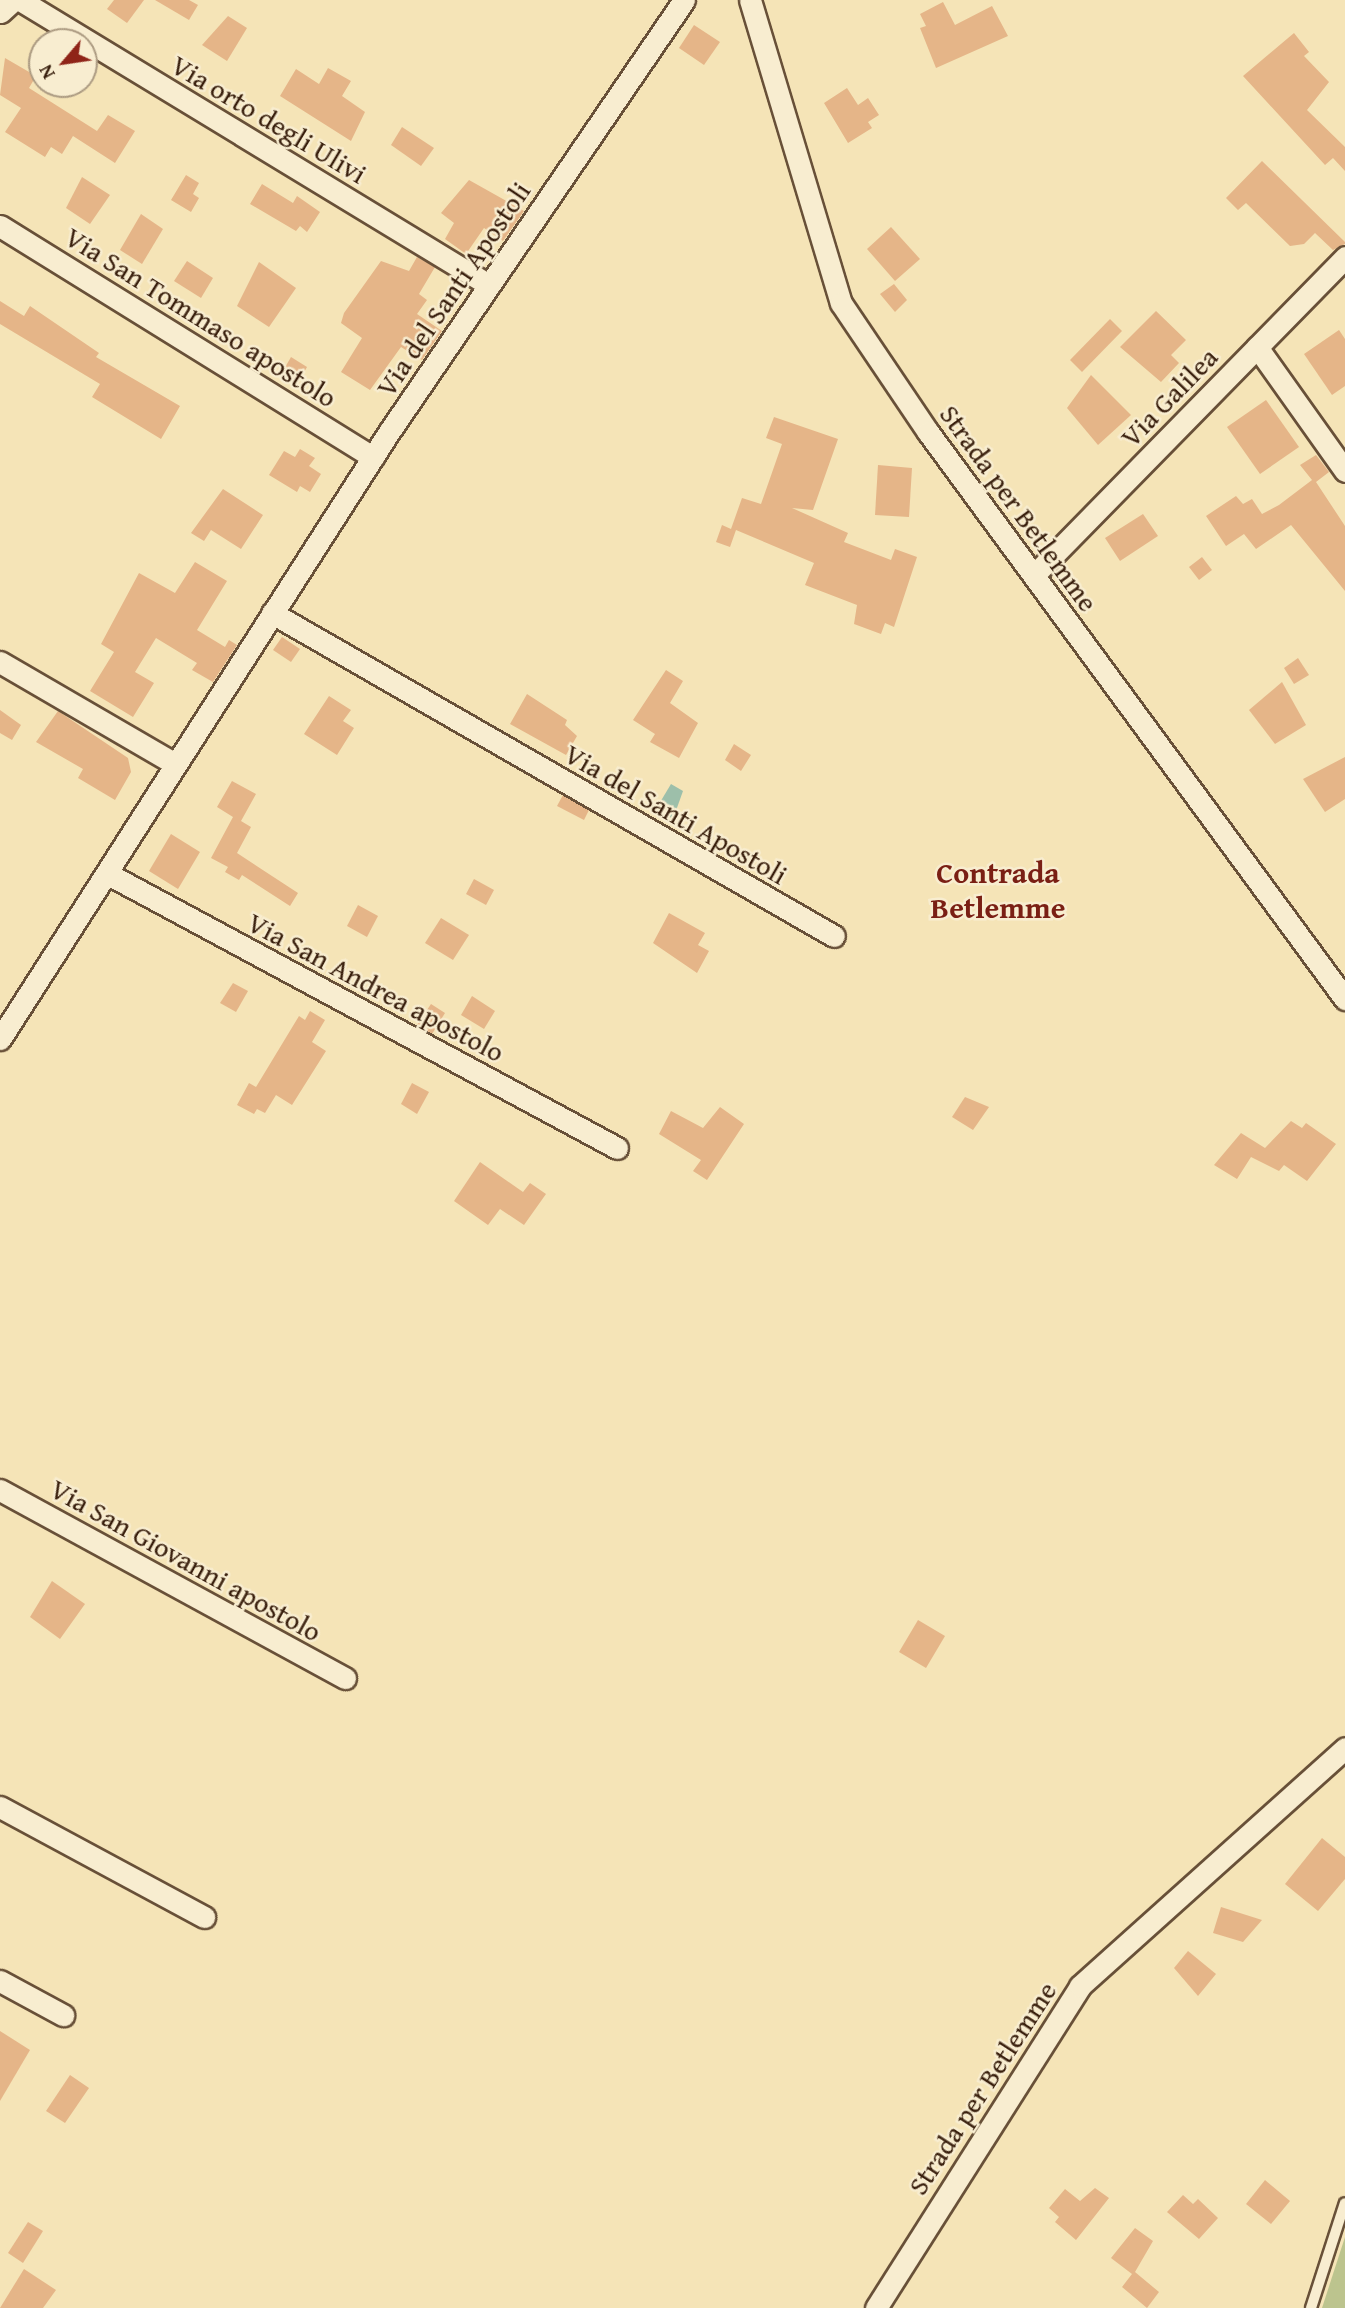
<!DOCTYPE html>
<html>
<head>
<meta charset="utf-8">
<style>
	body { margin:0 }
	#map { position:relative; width:1345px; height:2308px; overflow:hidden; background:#f5e4b7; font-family:"Gentium Book Plus",serif }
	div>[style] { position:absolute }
	.green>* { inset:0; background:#bcc48e }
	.water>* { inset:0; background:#9dbfaa }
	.building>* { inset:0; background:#e5b588 }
	.roads { filter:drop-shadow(2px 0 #685038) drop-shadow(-2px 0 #685038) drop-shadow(0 2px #685038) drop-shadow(0 -2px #685038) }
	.service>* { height:10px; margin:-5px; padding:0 5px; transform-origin:5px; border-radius:5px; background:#f8edd0 }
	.minor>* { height:21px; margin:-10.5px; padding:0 10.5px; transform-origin:10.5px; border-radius:10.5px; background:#f8edd0 }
	.tertiary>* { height:26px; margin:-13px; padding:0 13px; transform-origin:13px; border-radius:13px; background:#f8edd0 }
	span { translate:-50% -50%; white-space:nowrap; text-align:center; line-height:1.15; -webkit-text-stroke:5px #f8edd0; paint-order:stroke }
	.street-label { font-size:28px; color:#391f0d }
	.neighbourhood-label { font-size:30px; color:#7a1f14; font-weight:700 }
	.north { position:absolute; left:28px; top:28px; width:70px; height:70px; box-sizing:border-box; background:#f8edd0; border:2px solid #ac9b82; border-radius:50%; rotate:241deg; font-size:19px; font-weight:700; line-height:28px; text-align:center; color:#391f0d }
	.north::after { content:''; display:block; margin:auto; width:24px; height:32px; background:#8f2418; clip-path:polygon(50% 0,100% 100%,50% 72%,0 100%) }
</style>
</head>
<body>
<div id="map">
	<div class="green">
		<i style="clip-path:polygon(1345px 2237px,1345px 2308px,1322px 2308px)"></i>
	</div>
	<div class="water">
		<i style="clip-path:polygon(671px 784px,683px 791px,673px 819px,656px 809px)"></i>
	</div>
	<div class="building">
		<i style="clip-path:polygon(114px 0,144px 0,127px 23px,107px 9px)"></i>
		<i style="clip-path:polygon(155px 0,189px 0,198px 5px,189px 20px)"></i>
		<i style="clip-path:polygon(943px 2px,955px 25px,992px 6px,1008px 36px,936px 68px,920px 28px,926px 26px,920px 14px)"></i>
		<i style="clip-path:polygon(228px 16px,247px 28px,227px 61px,202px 45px)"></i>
		<i style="clip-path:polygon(694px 25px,720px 42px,704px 65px,679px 48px)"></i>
		<i style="clip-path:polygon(1294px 33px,1309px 52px,1304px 56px,1329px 82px,1307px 110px,1345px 147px,1345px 171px,1333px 158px,1325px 165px,1243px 76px)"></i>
		<i style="clip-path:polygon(5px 58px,36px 76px,29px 88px,97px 131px,108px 115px,135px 131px,115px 163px,73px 136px,62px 154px,51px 147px,45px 157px,5px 132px,21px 108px,0 95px)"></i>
		<i style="clip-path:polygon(328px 68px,351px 81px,342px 96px,365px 112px,351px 141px,280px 96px,296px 69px,319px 84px)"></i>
		<i style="clip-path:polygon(847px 88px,858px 105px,868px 98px,879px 115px,868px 122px,872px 128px,848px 143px,824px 103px)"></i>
		<i style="clip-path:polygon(402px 127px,434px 148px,421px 166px,391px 145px)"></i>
		<i style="clip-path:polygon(1262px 161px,1345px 242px,1345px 244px,1333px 250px,1315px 233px,1304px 244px,1290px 246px,1246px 203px,1238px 210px,1226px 198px)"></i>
		<i style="clip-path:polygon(186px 175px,199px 183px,193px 194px,199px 198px,191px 212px,171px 200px)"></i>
		<i style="clip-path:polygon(82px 177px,110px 195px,90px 224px,66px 208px)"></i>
		<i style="clip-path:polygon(469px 180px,524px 211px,503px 241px,484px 228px,466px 254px,445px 239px,454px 223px,441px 213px)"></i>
		<i style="clip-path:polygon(262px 184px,293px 203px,297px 196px,320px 212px,307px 232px,300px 226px,296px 231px,250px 204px)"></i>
		<i style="clip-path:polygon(141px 214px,163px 229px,142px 264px,120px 250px)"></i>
		<i style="clip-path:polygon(891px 227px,920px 259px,895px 281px,867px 249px)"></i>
		<i style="clip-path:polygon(417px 257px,435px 267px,419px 294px,427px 300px,417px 314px,442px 331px,422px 360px,401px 347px,370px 390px,341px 372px,362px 338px,341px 323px,344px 313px,381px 261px,409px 271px)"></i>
		<i style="clip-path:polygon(187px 261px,213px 278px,201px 298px,174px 281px)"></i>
		<i style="clip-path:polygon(259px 262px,296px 288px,269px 327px,237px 306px)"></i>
		<i style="clip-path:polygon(894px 284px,907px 300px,895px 312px,880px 294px)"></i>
		<i style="clip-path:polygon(0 301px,24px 316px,30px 306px,99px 353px,96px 357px,180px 406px,161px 439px,92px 397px,100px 384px,0 324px)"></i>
		<i style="clip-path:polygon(1156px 311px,1186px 340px,1171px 355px,1179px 363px,1161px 382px,1120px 347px)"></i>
		<i style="clip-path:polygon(1110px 319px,1122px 331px,1082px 372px,1070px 360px)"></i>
		<i style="clip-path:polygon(1339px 330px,1345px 339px,1345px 386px,1332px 395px,1304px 354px)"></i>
		<i style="clip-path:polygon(291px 357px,307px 367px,299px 381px,283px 371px)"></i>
		<i style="clip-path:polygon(1091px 375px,1131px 415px,1098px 445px,1067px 408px)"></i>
		<i style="clip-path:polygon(1266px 400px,1299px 447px,1260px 474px,1227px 427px)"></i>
		<i style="clip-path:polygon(774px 417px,838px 439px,813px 510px,792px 508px,848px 533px,844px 542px,891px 560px,895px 549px,917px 557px,894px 627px,885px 623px,881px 634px,854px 624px,857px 605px,805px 585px,814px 563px,736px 530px,730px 547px,716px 542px,722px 525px,731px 529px,742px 498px,761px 504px,782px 444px,766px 438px)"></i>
		<i style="clip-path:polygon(300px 449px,315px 458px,309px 466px,321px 474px,310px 492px,300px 486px,297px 492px,269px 475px,284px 451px,295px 457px)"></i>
		<i style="clip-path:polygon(1316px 455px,1329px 472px,1316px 482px,1345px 526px,1345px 591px,1291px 525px,1256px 549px,1244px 534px,1226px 546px,1206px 516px,1236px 496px,1243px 504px,1252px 499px,1262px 514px,1279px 505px,1312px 480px,1300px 465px)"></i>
		<i style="clip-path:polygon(878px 465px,912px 468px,909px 517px,875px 515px)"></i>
		<i style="clip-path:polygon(223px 489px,263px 515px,241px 549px,211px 530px,204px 541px,191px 533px)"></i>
		<i style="clip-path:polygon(1143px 514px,1158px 536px,1120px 561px,1105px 538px)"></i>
		<i style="clip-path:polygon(1202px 557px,1212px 570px,1199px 580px,1189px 567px)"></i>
		<i style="clip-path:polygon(195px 562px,227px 581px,197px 630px,225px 647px,229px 640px,237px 645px,213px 682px,192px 670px,197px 663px,156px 638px,135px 672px,154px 683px,133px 717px,90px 691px,114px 652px,101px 644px,139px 573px,175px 593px)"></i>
		<i style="clip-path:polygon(282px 637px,300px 649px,291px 662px,273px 650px)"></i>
		<i style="clip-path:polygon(1298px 658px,1309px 675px,1294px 684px,1284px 668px)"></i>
		<i style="clip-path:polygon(666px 670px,683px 681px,670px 703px,698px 723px,679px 758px,650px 742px,655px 734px,633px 720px)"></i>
		<i style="clip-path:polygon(1282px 682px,1306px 725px,1275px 744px,1249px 710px)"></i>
		<i style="clip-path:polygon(527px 694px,567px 720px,565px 725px,577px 736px,566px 755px,510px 724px)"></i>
		<i style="clip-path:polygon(329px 696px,351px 710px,343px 721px,354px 728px,337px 755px,304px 734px)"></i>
		<i style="clip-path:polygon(0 710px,21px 725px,12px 740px,0 733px)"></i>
		<i style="clip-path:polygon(58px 711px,128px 758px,131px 772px,115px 800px,78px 778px,83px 769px,36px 742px)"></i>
		<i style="clip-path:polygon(734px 744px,751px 755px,741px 771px,725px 760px)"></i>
		<i style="clip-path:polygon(1345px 757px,1345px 799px,1325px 812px,1303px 779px)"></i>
		<i style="clip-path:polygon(232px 781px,256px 794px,241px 821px,251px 827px,237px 853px,298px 893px,290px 906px,242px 875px,239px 880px,225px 872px,228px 867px,211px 858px,233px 817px,217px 807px)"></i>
		<i style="clip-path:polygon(563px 795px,589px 810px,584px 820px,557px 806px)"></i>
		<i style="clip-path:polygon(171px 834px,200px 852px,178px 889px,149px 871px)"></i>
		<i style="clip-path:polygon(474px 879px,494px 890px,486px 905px,466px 894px)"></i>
		<i style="clip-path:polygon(358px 905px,378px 916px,367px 937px,347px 926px)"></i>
		<i style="clip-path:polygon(669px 913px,705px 933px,698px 945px,709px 951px,697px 973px,653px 943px)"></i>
		<i style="clip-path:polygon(441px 918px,469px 935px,453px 960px,425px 943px)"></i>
		<i style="clip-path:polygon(233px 983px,248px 991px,236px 1012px,220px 1003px)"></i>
		<i style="clip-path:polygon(472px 996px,495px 1011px,484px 1029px,461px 1015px)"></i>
		<i style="clip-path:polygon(431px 1004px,445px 1013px,432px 1034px,417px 1025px)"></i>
		<i style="clip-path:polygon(310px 1011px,325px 1020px,312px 1042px,326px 1051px,292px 1105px,276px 1095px,265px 1113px,257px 1109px,254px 1114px,237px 1105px,249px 1083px,256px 1087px,299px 1016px,305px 1020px)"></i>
		<i style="clip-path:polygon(412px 1083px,429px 1092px,417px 1114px,401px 1104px)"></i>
		<i style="clip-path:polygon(965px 1097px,989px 1107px,973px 1130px,952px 1117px)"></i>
		<i style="clip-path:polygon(720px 1107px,744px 1124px,707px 1180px,693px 1171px,701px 1160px,659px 1134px,671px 1111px,703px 1128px)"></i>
		<i style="clip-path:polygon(1291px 1121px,1302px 1128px,1306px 1123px,1336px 1144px,1307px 1181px,1284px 1165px,1279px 1171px,1251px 1157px,1237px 1179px,1214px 1165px,1241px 1133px,1265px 1148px)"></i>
		<i style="clip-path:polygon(480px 1162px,523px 1192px,530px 1183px,546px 1194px,524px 1225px,500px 1209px,488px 1225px,454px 1201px)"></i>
		<i style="clip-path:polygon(52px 1581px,85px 1604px,60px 1639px,30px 1617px)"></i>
		<i style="clip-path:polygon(918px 1620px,945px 1636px,926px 1668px,899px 1652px)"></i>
		<i style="clip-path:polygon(1322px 1838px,1345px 1857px,1345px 1879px,1318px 1911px,1285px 1884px)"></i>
		<i style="clip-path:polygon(1221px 1907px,1262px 1920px,1243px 1942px,1213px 1933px)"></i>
		<i style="clip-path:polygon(1188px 1951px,1216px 1974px,1198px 1996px,1174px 1968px)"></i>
		<i style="clip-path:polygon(0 2031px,30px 2050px,0 2101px)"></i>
		<i style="clip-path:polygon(70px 2075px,89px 2088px,65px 2123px,46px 2111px)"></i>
		<i style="clip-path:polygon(1265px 2180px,1290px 2201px,1271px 2224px,1246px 2204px)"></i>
		<i style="clip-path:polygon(1095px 2188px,1109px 2198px,1076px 2240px,1055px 2222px,1059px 2217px,1049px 2208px,1065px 2189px,1080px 2201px)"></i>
		<i style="clip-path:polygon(1183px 2195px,1193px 2204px,1198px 2199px,1218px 2218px,1199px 2239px,1167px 2212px)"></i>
		<i style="clip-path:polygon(28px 2222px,43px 2231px,23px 2263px,8px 2253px)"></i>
		<i style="clip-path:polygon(1135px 2228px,1153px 2241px,1135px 2272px,1159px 2292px,1147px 2308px,1122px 2287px,1132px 2274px,1111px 2258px)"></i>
		<i style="clip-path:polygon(24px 2269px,56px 2290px,43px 2308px,0 2308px)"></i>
	</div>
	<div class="roads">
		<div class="service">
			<i style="left:1311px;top:2308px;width:110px;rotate:-72.1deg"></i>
		</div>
		<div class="minor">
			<i style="left:20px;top:0;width:549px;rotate:31.29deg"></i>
			<i style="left:750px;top:0;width:316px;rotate:73.3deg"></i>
			<i style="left:841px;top:303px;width:156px;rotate:56deg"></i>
			<i style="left:928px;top:432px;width:704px;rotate:53.67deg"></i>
			<i style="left:0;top:226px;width:439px;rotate:31.8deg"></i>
			<i style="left:1257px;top:347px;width:152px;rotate:54.6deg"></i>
			<i style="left:1034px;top:575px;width:445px;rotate:-45.6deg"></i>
			<i style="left:272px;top:613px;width:648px;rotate:29.89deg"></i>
			<i style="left:0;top:662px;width:203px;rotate:30.2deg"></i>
			<i style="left:108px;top:874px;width:578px;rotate:28.29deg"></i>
			<i style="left:0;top:1039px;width:721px;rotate:-57.35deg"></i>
			<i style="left:389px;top:432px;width:523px;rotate:-55.67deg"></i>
			<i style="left:0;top:1490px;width:393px;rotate:28.6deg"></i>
			<i style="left:0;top:1807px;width:232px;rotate:28.3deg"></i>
			<i style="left:0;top:1981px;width:72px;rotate:28.4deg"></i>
			<i style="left:876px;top:2308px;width:381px;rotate:-57.6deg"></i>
			<i style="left:1080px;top:1986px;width:356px;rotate:-41.9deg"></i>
		</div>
		<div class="tertiary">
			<i style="left:0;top:10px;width:15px;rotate:-42deg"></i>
		</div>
	</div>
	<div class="street-label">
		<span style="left:269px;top:119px;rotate:31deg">Via orto degli Ulivi</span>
		<span style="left:453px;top:289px;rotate:-56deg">Via del Santi Apostoli</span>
		<span style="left:201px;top:317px;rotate:32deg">Via San Tommaso apostolo</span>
		<span style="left:1169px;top:397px;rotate:-46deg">Via Galilea</span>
		<span style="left:1019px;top:508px;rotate:54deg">Strada per Betlemme</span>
		<span style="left:676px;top:814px;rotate:30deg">Via del Santi Apostoli</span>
		<span style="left:376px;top:987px;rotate:28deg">Via San Andrea apostolo</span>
		<span style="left:186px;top:1560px;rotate:29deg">Via San Giovanni apostolo</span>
		<span style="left:982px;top:2088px;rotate:-57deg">Strada per Betlemme</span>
	</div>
	<div class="neighbourhood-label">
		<span style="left:998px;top:889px">Contrada<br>Betlemme</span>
	</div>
	<div class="north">N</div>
</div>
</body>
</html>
